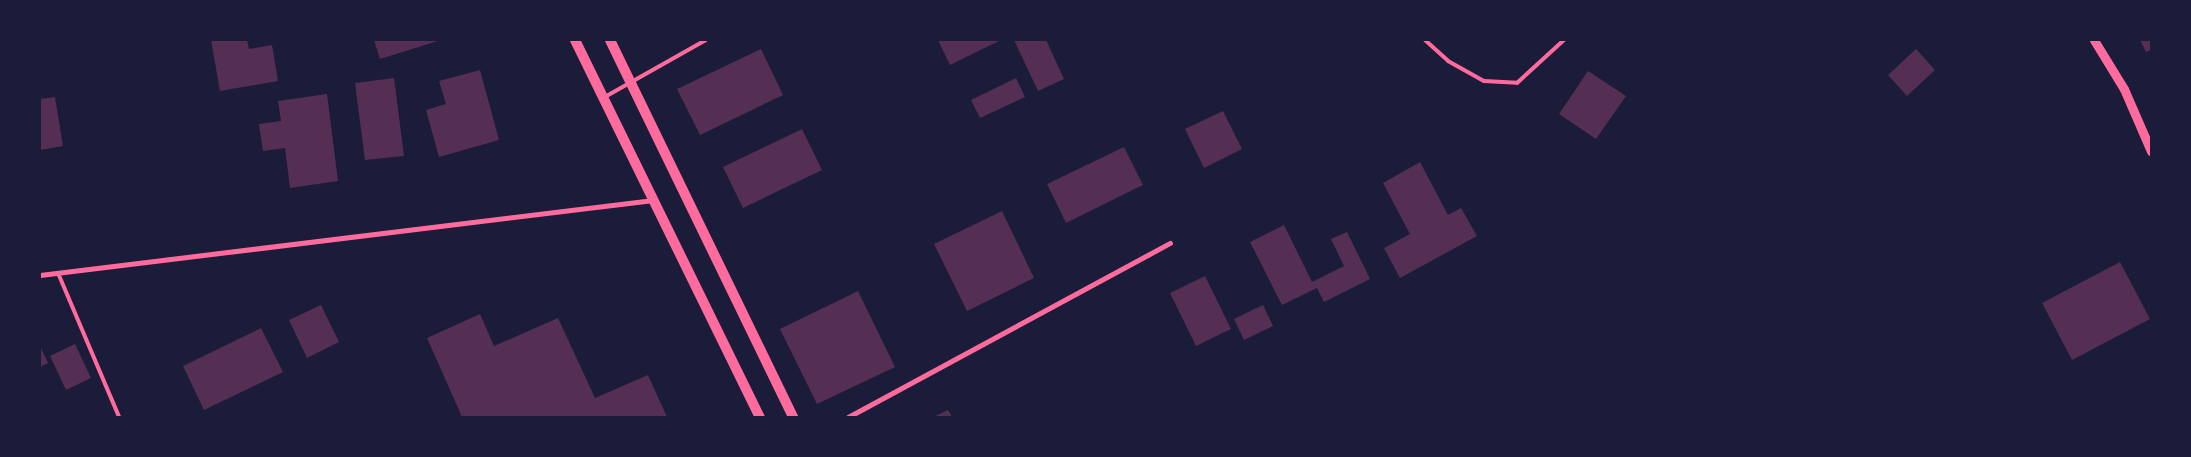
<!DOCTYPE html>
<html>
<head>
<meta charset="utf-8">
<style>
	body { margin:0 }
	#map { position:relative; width:2191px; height:457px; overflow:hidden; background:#1b1b3a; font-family:Roboto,sans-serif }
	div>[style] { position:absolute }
	.building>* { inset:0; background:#542f53 }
	.service>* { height:4px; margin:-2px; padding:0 2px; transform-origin:2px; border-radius:2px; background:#ff6b9d }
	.minor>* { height:5px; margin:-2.5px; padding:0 2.5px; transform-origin:2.5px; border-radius:2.5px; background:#ff6b9d }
	.tertiary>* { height:9px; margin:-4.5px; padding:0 4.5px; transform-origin:4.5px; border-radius:4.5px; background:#ff6b9d }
	.secondary>* { height:10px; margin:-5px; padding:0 5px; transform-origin:5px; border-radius:5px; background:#ff6b9d }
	span { translate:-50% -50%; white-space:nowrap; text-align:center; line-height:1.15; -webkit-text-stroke:4.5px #1b1b3a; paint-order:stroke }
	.frame { position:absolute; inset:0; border:41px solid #1b1b3a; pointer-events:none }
</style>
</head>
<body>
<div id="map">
	<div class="building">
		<i style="clip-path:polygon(211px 40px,247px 40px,249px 49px,272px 45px,278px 81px,220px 91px)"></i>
		<i style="clip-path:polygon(374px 40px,441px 40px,380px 59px)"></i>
		<i style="clip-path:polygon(938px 40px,1001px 40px,950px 65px)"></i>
		<i style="clip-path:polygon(1014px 40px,1046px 40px,1064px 79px,1038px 91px)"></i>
		<i style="clip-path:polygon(2140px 40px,2151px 40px,2151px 50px,2146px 52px)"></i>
		<i style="clip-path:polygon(761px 49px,783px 95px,700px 135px,677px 89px)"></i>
		<i style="clip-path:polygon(1916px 49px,1935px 70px,1907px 96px,1888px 75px)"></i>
		<i style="clip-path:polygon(480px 70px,499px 140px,439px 157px,426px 110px,446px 104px,439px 81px)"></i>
		<i style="clip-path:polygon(1588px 71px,1626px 96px,1596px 139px,1559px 114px)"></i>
		<i style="clip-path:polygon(394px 78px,404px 156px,365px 160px,355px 83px)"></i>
		<i style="clip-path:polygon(1016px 78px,1025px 97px,980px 118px,971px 100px)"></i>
		<i style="clip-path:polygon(327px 94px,338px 181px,290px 188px,285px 148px,263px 151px,259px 124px,281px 121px,278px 101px)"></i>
		<i style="clip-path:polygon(55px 97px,63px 146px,40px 150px,40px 99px)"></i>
		<i style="clip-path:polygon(1223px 111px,1242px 149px,1204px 168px,1185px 129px)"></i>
		<i style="clip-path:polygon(802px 129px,822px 170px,743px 208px,723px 167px)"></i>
		<i style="clip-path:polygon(1124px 147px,1143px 185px,1066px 223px,1047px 184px)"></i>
		<i style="clip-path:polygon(1420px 162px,1448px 215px,1461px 208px,1477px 236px,1400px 278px,1384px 248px,1410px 234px,1383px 183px)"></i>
		<i style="clip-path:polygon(1002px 211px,1034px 278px,967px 311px,934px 244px)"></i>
		<i style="clip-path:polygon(1284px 225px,1312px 282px,1344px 266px,1331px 239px,1347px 232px,1370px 279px,1324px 302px,1317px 288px,1282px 305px,1250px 242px)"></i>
		<i style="clip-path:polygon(2120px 262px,2150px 319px,2072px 360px,2042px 303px)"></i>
		<i style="clip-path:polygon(1205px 276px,1231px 329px,1196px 346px,1170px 293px)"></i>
		<i style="clip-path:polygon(858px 291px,895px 367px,817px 404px,780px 329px)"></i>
		<i style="clip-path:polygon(321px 305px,339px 342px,307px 358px,289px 320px)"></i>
		<i style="clip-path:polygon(1263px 305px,1273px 326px,1244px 340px,1234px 319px)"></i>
		<i style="clip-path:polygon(480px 314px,494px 346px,558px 318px,595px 398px,648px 375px,667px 417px,462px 417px,427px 338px)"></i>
		<i style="clip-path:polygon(261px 328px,283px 372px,204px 410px,183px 366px)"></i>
		<i style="clip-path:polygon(75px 344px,91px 378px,66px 390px,50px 356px)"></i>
		<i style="clip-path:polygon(40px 346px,48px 363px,40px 367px)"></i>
		<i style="clip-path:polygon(948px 410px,952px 417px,933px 417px)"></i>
	</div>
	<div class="service">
		<i style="left:1425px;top:40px;width:31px;rotate:42deg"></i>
		<i style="left:1448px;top:61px;width:41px;rotate:29.1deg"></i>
		<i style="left:1484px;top:81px;width:33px;rotate:3deg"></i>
		<i style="left:1517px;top:83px;width:64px;rotate:-42.5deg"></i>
		<i style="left:603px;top:98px;width:118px;rotate:-29.4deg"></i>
		<i style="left:58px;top:273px;width:156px;rotate:67deg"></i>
	</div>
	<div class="minor">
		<i style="left:40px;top:275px;width:618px;rotate:-6.98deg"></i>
		<i style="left:848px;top:417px;width:366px;rotate:-28.4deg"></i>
	</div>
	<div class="tertiary">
		<i style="left:2094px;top:40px;width:57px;rotate:58.5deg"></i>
		<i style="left:2124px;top:89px;width:68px;rotate:66.5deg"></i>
	</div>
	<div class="secondary">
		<i style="left:575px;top:40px;width:420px;rotate:63.9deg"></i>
		<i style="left:610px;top:40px;width:419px;rotate:64.1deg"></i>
	</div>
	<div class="frame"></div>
</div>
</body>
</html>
